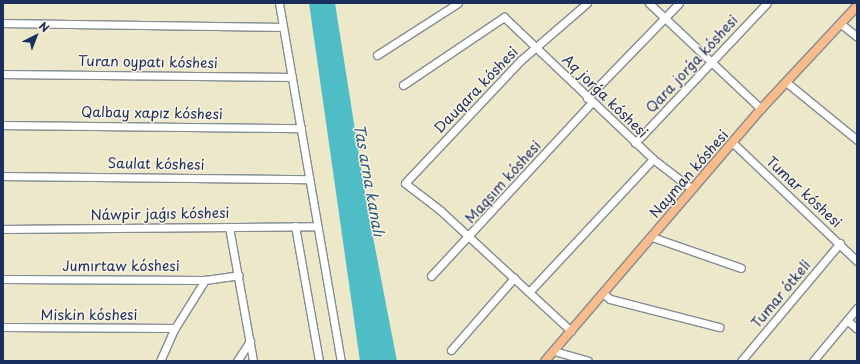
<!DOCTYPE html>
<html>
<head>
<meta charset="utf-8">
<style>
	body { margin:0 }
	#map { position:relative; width:860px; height:364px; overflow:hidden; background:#eee8cb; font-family:"Playpen Sans",sans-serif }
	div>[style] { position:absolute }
	.water>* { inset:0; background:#4fbdc5 }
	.roads { filter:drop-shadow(1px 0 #848c94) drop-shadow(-1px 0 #848c94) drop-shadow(0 1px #848c94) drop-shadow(0 -1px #848c94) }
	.minor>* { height:7px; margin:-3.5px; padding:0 3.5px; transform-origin:3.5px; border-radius:3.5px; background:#fff }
	.major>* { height:8px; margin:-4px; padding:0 4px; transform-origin:4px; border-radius:4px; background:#fabc8b }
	span { translate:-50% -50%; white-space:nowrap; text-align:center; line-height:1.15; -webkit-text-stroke:3px #fcf5e5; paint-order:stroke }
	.street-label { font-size:14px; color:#1b2f5e }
	.water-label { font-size:15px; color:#2b5a7d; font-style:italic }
	.frame { position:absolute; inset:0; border:4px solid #1b2f5e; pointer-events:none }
	.north { position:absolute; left:16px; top:16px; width:40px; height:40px; -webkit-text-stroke:3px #fcf5e5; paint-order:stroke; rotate:42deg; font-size:11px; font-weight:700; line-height:16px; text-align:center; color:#1b2f5e }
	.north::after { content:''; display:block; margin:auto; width:14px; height:18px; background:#1b2f5e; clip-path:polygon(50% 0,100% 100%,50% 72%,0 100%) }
</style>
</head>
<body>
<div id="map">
	<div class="water">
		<i style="clip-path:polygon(309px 3px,335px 3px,367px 206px,397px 361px,360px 361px)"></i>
	</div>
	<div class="roads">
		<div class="minor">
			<i style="left:279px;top:3px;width:363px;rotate:80.2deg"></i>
			<i style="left:649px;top:3px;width:154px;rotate:43.4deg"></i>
			<i style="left:3px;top:23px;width:280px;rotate:0.8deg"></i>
			<i style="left:840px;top:23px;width:22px;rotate:39deg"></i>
			<i style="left:377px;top:55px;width:96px;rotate:-32.7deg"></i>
			<i style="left:3px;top:74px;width:289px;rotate:0.6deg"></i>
			<i style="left:786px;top:82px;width:92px;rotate:39.2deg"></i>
			<i style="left:403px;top:85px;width:122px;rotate:-34deg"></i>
			<i style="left:504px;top:17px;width:206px;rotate:43.6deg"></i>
			<i style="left:653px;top:159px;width:49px;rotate:37.6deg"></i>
			<i style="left:587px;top:98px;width:132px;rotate:-45.9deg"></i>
			<i style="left:3px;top:125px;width:298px;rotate:0.6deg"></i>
			<i style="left:635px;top:143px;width:192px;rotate:-46.7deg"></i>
			<i style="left:733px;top:143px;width:171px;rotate:43.6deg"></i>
			<i style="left:3px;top:176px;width:306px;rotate:0.6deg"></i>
			<i style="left:295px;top:226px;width:137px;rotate:79.9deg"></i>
			<i style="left:229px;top:227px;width:136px;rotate:79.8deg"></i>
			<i style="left:3px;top:229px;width:314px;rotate:-0.5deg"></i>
			<i style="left:652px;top:237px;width:94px;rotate:19.2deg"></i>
			<i style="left:431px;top:276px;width:236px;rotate:-47.2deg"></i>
			<i style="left:3px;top:279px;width:202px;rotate:0.3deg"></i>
			<i style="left:205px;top:280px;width:34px;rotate:-8deg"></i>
			<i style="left:530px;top:291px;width:180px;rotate:-47deg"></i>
			<i style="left:603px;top:293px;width:9px;rotate:41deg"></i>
			<i style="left:610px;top:299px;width:113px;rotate:14.4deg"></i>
			<i style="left:847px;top:320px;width:13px;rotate:42deg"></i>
			<i style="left:3px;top:327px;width:172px;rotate:0.3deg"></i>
			<i style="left:571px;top:331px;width:178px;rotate:-137.3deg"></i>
			<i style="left:440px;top:210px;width:44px;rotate:-142.4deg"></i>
			<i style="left:405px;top:183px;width:169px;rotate:-46.7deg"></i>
			<i style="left:521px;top:60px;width:87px;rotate:-40.8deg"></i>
			<i style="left:451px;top:350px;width:96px;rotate:-48.8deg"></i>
			<i style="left:554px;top:351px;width:35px;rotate:16deg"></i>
			<i style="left:160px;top:361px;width:36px;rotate:-66deg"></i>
			<i style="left:175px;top:328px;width:57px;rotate:-58deg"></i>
			<i style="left:237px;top:361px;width:24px;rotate:-57deg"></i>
			<i style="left:741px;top:361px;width:154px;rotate:-50deg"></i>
			<i style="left:813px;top:361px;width:69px;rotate:-50.3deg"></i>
		</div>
		<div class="major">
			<i style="left:545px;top:361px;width:332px;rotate:-49.4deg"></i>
			<i style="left:761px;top:109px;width:141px;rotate:-47deg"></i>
		</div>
	</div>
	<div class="street-label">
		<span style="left:148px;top:62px;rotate:1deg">Turan oypatı kóshesi</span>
		<span style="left:692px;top:64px;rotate:-47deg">Qara jorǵa kóshesi</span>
		<span style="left:476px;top:90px;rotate:-46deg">Dauqara kóshesi</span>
		<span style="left:605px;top:96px;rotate:44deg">Aq jorǵa kóshesi</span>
		<span style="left:152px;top:113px;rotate:1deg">Qalbay xapız kóshesi</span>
		<span style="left:156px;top:164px;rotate:1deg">Saulat kóshesi</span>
		<span style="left:689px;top:174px;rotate:-49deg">Nayman kóshesi</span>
		<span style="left:503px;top:182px;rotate:-48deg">Maqsım kóshesi</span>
		<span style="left:804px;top:192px;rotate:43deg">Tumar kóshesi</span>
		<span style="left:160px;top:214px;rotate:-1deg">Náwpir jaǵıs kóshesi</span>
		<span style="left:121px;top:266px">Jumırtaw kóshesi</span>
		<span style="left:781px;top:294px;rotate:-50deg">Tumar ótkeli</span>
		<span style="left:89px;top:315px">Miskin kóshesi</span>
	</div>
	<div class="water-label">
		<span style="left:370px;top:180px;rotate:80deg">Tas arna kanalı</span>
	</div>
	<div class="frame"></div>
	<div class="north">N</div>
</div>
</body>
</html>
